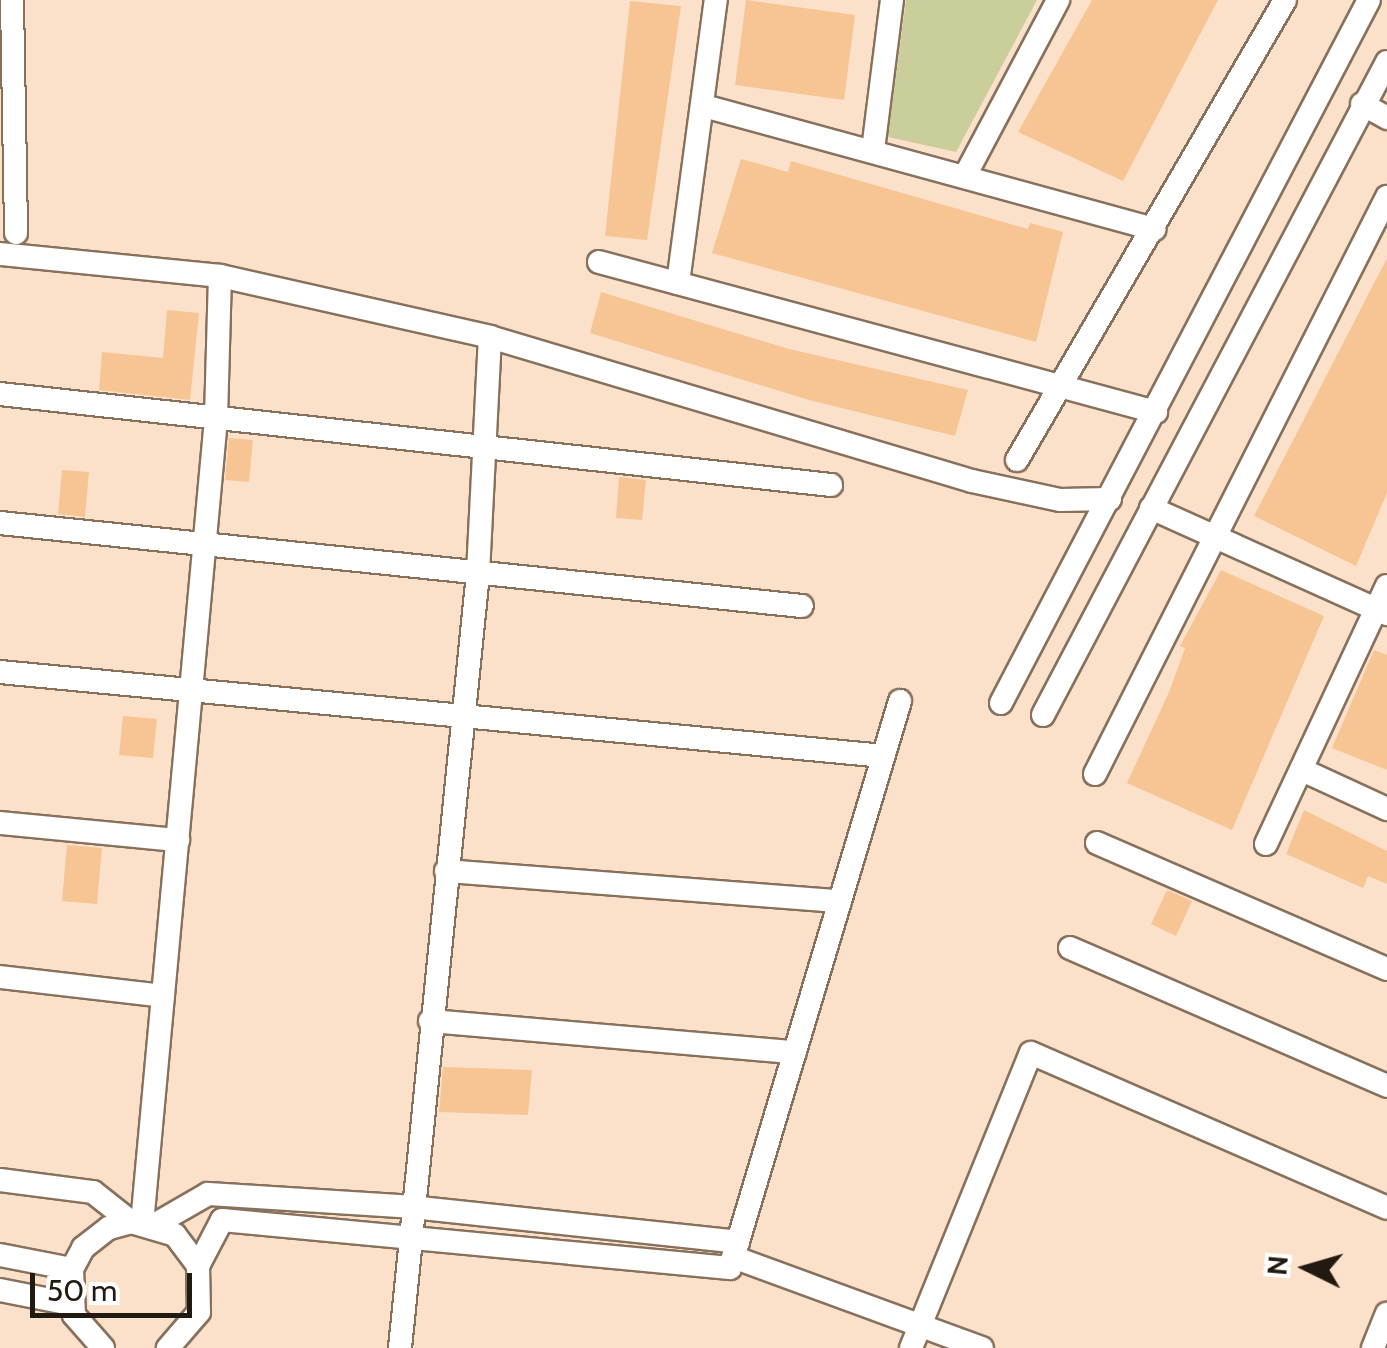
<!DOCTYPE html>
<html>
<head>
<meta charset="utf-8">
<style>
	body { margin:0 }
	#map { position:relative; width:1387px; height:1348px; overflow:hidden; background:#fbe1ca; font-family:Cabin,sans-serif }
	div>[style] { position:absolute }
	.green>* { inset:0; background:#c9ce9a }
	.building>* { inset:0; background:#f7c493 }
	.roads { filter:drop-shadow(2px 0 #88715c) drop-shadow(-2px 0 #88715c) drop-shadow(0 2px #88715c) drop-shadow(0 -2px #88715c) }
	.minor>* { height:22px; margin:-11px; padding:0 11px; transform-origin:11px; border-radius:11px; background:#fff }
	span { translate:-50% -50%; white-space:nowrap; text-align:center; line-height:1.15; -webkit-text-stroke:9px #fff; paint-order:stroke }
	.north { position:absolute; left:1257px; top:1218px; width:100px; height:100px; -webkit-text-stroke:8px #fff; paint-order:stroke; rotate:275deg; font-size:28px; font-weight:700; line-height:40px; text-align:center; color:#221910 }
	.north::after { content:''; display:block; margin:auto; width:35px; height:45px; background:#221910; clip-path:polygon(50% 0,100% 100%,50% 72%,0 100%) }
	.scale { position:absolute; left:30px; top:1273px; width:162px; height:45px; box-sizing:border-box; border:5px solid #221910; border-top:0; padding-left:12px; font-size:30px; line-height:35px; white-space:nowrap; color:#221910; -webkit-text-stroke:8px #fff; paint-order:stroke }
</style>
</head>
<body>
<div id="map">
	<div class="green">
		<i style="clip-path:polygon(906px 0,1037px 0,956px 152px,888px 137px)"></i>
	</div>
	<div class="building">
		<i style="clip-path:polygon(746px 0,855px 15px,844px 100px,735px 85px)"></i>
		<i style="clip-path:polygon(1092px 0,1218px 0,1123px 181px,1018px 132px)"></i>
		<i style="clip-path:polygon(630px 1px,681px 6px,647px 240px,605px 236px)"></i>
		<i style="clip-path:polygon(741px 159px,788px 172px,791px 161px,1028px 229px,1030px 223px,1063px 232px,1036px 342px,712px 253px)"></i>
		<i style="clip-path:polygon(1387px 258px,1387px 493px,1356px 566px,1254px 516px)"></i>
		<i style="clip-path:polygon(601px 292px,789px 349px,968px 390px,955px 436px,809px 400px,590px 333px)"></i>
		<i style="clip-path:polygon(167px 310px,199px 313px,190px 400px,99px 390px,102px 352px,163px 358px)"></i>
		<i style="clip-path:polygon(229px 438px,253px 440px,249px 482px,225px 480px)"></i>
		<i style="clip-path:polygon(62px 470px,89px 472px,85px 517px,58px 514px)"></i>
		<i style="clip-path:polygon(619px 477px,646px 480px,642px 520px,616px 518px)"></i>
		<i style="clip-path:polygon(1221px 570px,1324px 616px,1232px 830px,1127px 783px,1169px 692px,1185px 648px,1180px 646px)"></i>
		<i style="clip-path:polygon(1374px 650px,1387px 655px,1387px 770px,1332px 748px)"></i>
		<i style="clip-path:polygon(123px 716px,157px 719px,153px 758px,119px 755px)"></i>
		<i style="clip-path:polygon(1304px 810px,1387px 851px,1387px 884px,1368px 876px,1363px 888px,1286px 854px)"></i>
		<i style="clip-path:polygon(67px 845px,102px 848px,97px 904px,62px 901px)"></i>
		<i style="clip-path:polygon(1167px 890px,1192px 901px,1176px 936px,1151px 924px)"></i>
		<i style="clip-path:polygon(443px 1067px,532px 1070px,528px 1115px,439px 1112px)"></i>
	</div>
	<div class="roads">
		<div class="minor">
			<i style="left:12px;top:0;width:233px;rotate:89deg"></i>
			<i style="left:1362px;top:104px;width:29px;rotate:29deg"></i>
			<i style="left:704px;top:106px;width:467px;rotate:15.3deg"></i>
			<i style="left:873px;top:150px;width:151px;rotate:-82.8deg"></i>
			<i style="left:965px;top:176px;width:199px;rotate:-62.1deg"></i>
			<i style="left:0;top:254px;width:221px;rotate:5.7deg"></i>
			<i style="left:220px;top:276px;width:277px;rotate:12.7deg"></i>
			<i style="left:490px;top:337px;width:503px;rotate:16.63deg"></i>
			<i style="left:972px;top:481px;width:90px;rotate:12.2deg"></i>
			<i style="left:1060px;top:500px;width:50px;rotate:-1.1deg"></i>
			<i style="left:599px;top:262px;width:577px;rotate:15.07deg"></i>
			<i style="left:678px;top:283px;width:286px;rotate:-82.4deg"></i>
			<i style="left:0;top:394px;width:836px;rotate:6.25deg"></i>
			<i style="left:1017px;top:460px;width:532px;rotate:-59.77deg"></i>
			<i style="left:1151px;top:508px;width:259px;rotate:24.2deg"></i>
			<i style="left:0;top:523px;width:806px;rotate:5.91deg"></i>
			<i style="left:0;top:672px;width:887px;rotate:5.43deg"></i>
			<i style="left:1001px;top:703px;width:793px;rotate:-62.37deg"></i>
			<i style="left:1043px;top:715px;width:738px;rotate:-62.22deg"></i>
			<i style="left:1302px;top:770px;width:94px;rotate:24.6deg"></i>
			<i style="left:1095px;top:774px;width:647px;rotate:-63.16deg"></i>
			<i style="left:0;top:823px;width:179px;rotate:5.5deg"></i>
			<i style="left:1097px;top:843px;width:316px;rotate:23.5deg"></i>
			<i style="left:1266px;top:844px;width:285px;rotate:-64.9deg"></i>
			<i style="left:446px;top:871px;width:395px;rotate:4.4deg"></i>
			<i style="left:1070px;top:948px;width:346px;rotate:23.5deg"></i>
			<i style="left:0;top:977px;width:164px;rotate:6.6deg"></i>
			<i style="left:430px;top:1021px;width:366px;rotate:4.9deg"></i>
			<i style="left:0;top:1180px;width:94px;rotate:7.4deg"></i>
			<i style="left:93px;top:1192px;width:48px;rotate:38.3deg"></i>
			<i style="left:142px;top:1224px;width:809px;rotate:-84.75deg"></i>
			<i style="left:216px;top:418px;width:142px;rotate:-88.4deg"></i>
			<i style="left:154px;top:1225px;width:62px;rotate:-29.9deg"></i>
			<i style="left:208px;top:1194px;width:204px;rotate:3.6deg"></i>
			<i style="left:412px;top:1207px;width:328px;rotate:6.1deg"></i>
			<i style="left:0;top:1255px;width:73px;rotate:11deg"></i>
			<i style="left:733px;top:1257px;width:265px;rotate:20.1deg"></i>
			<i style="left:198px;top:1266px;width:52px;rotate:-62.4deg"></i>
			<i style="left:222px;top:1220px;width:510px;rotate:5.4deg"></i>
			<i style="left:730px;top:1268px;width:592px;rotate:-73.31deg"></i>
			<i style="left:0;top:1290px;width:72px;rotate:11.2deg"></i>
			<i style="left:103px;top:1348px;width:44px;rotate:-131.3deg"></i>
			<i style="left:74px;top:1315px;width:46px;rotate:-92.5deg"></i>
			<i style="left:72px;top:1269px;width:24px;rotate:-62deg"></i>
			<i style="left:83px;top:1248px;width:33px;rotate:-38deg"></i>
			<i style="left:109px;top:1228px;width:23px;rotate:-15deg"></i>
			<i style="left:131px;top:1222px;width:46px;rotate:16.5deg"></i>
			<i style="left:175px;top:1235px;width:39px;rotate:53deg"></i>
			<i style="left:198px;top:1266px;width:46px;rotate:88.8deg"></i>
			<i style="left:199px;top:1312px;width:48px;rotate:130.7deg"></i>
			<i style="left:400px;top:1348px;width:779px;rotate:-84.25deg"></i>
			<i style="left:478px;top:573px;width:236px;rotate:-87.1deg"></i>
			<i style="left:911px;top:1348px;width:318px;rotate:-67.9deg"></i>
			<i style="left:1031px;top:1053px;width:388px;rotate:23.5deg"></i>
			<i style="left:1373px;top:1348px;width:37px;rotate:-68deg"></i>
		</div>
	</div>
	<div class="north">N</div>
	<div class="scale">50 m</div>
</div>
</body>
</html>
